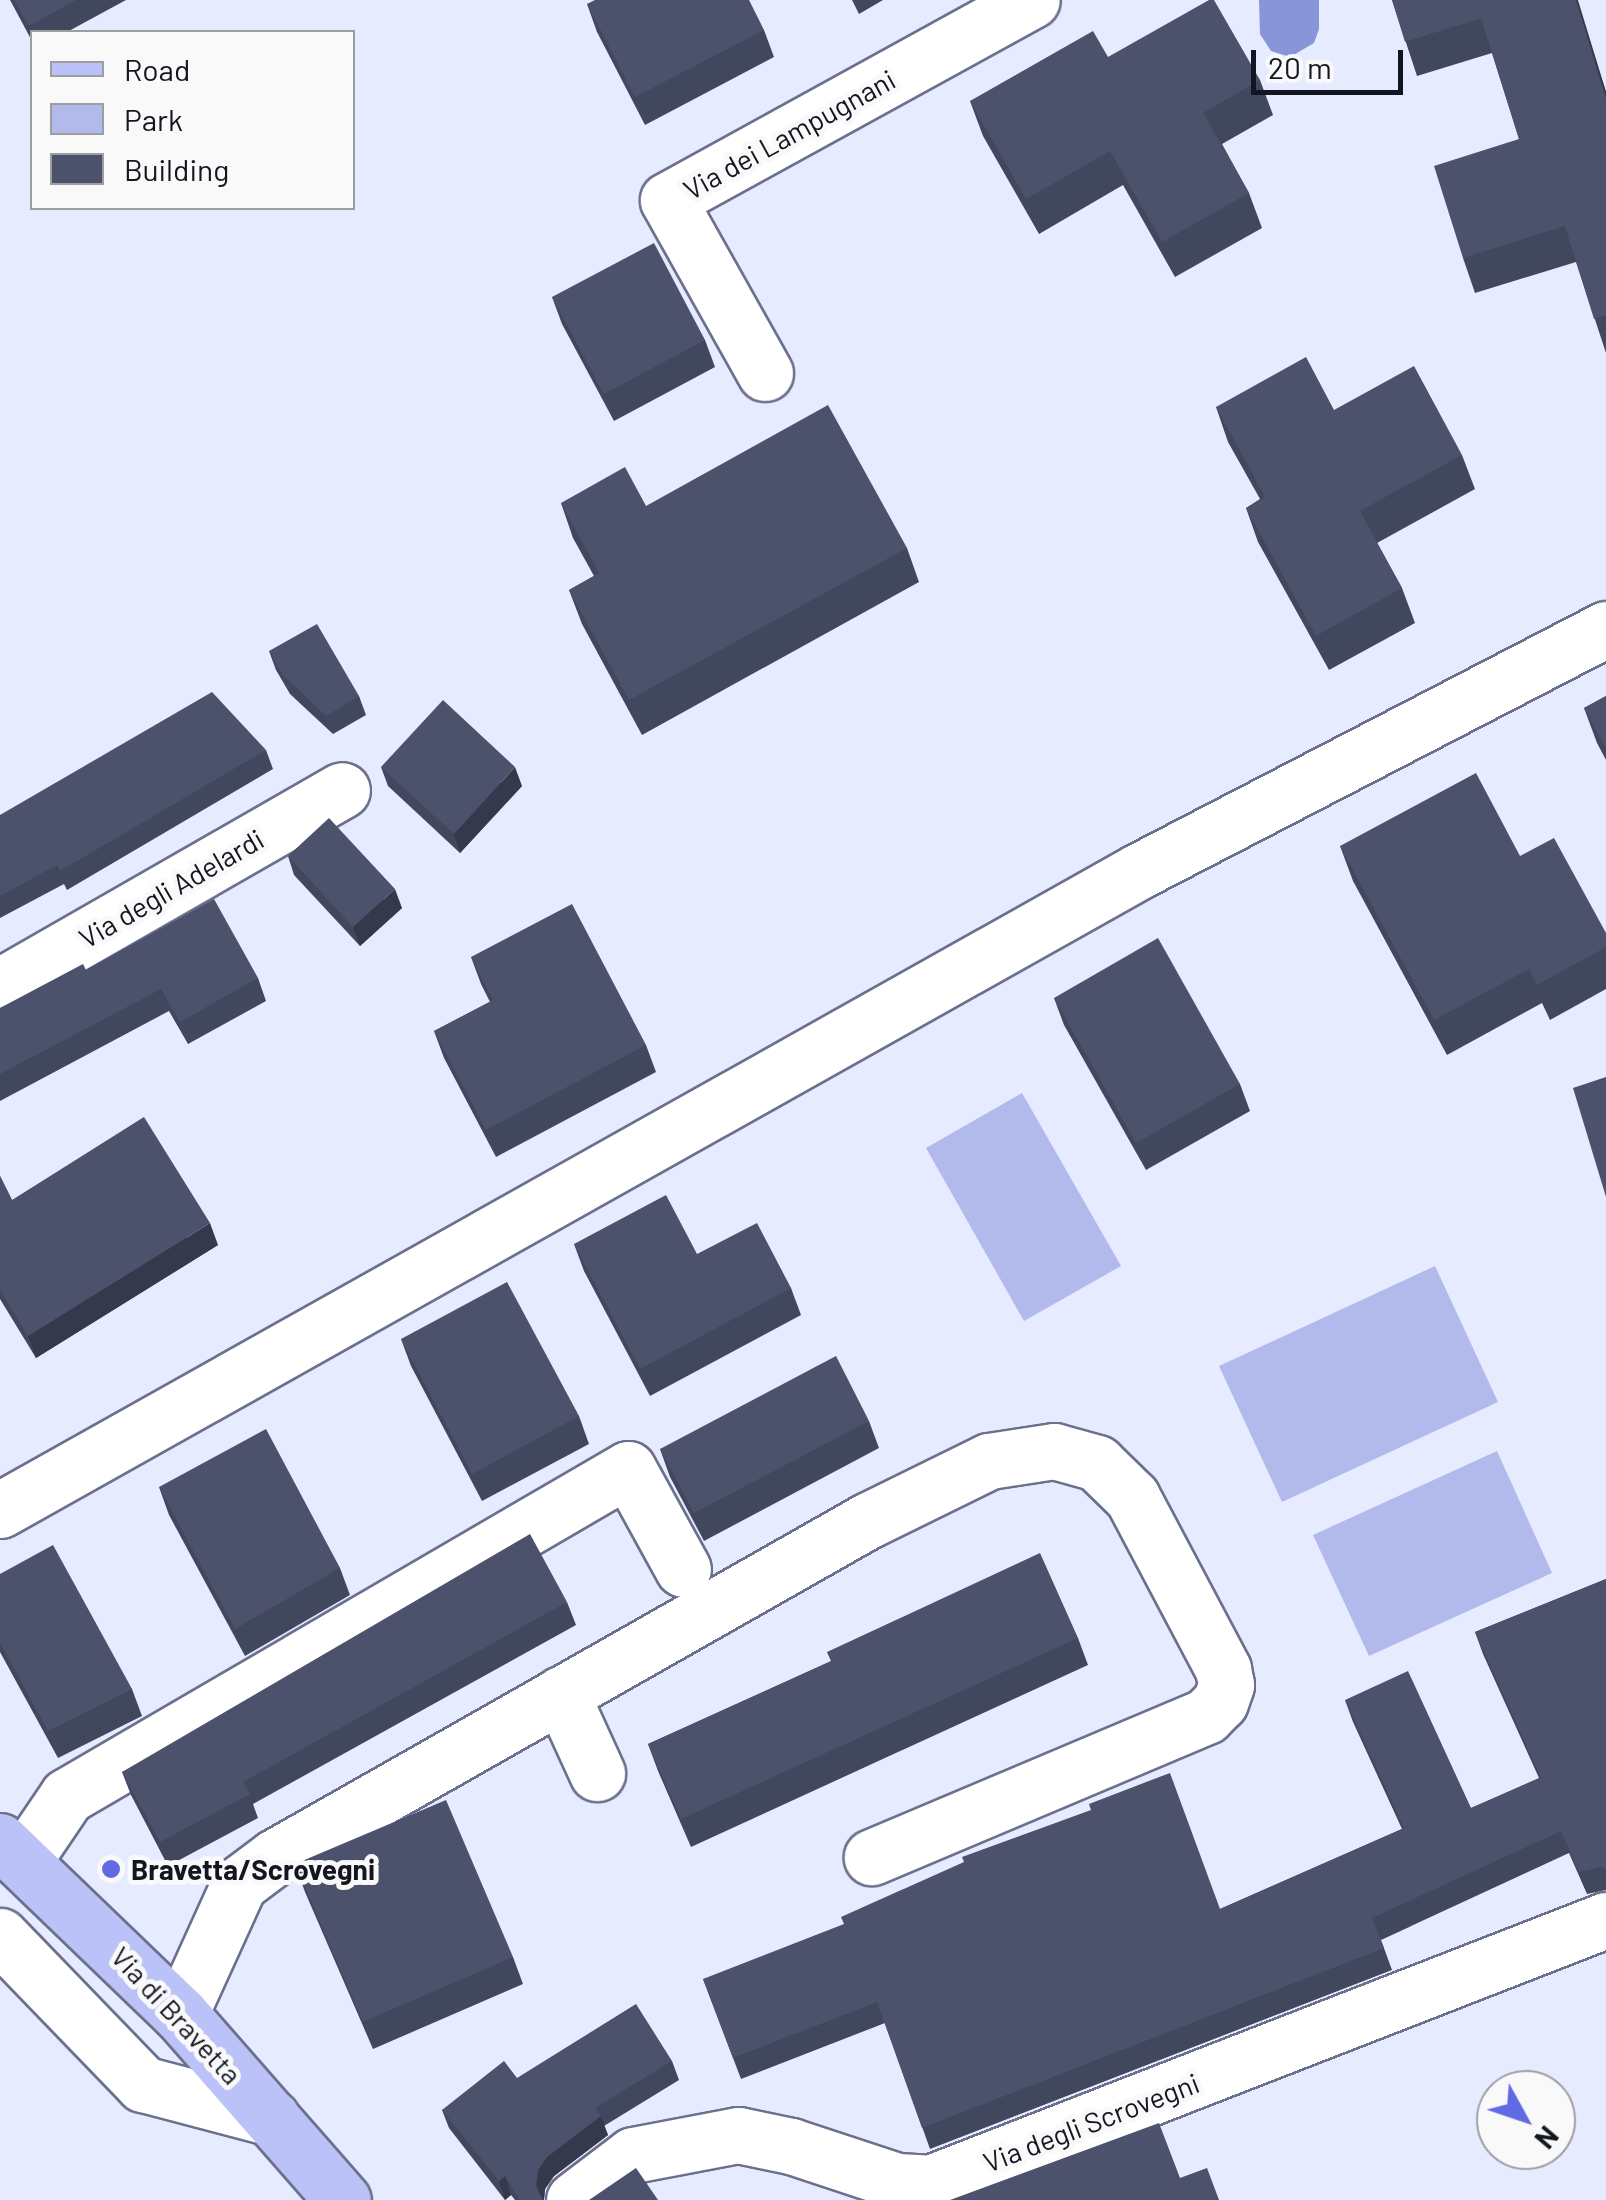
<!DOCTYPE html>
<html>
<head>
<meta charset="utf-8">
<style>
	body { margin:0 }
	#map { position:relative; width:1606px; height:2200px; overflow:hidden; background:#e7ebff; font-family:Barlow,sans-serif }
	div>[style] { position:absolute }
	.green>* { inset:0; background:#b1baea }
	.water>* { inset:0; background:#8995d9 }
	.roads { filter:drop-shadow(2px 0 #6b718d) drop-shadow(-2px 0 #6b718d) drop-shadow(0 2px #6b718d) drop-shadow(0 -2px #6b718d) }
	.minor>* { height:55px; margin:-27.5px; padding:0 27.5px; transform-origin:27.5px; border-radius:27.5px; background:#fff }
	.major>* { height:55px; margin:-27.5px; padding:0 27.5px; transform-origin:27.5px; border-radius:27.5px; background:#bbc2f7 }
	.wall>* { inset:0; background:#41475d }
	.shaded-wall>* { inset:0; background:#35394c }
	.building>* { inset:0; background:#4c526c }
	.dots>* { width:28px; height:28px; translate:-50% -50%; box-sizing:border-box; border:5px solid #f9f9f9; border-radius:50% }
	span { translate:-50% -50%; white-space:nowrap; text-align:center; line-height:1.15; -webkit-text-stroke:10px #f9f9f9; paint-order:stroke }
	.street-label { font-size:28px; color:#131620 }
	.poi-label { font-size:28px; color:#131620; font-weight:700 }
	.left { translate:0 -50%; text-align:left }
	.legend { position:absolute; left:30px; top:30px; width:325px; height:180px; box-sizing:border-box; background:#f9f9f9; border:2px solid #9d9ea2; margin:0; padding:12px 18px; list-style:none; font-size:30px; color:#131620 }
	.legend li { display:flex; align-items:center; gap:20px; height:50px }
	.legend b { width:50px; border:2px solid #9d9ea2 }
	.north { position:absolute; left:1476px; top:2070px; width:100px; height:100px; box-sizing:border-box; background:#f9f9f9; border:2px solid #9d9ea2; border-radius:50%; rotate:130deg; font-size:28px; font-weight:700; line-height:40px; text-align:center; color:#131620 }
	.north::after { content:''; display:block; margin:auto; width:35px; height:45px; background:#616ae3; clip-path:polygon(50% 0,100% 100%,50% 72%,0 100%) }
	.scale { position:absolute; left:1251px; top:50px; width:152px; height:45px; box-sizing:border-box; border:5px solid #131620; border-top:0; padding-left:12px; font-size:30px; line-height:35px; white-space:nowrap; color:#131620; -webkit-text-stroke:8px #f9f9f9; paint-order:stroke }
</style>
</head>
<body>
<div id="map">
	<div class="green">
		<i style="clip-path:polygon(1022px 1093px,1121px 1266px,1024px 1321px,926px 1148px)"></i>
		<i style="clip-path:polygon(1435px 1266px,1498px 1402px,1282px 1502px,1219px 1366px)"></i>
		<i style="clip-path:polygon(1497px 1451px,1552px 1573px,1369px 1656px,1313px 1535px)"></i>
	</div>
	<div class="water">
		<i style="clip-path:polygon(1259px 0,1319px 0,1319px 29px,1314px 43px,1290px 57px,1271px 51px,1260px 34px)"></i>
	</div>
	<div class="roads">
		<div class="minor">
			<i style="left:765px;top:373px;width:198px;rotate:-119.3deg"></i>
			<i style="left:668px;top:200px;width:415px;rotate:-28.8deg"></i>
			<i style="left:0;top:986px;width:394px;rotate:-29.8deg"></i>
			<i style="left:0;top:1510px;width:1306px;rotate:-29.29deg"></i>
			<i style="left:1139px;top:871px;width:526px;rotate:-27.39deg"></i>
			<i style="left:561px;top:1694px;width:87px;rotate:65.5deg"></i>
			<i style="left:23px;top:1861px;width:78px;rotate:-55.9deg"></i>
			<i style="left:67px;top:1796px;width:649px;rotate:-30.24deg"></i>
			<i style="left:628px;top:1469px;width:114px;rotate:61.2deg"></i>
			<i style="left:0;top:1936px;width:206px;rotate:46deg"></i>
			<i style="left:143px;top:2084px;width:133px;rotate:14.8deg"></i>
			<i style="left:180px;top:2014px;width:143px;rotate:-65.6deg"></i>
			<i style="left:239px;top:1884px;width:45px;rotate:-36.9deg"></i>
			<i style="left:275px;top:1857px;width:681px;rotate:-29.58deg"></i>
			<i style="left:867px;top:1521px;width:136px;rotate:-26.2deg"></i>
			<i style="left:989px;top:1461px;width:66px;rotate:-8.7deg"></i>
			<i style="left:1054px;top:1451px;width:45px;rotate:15.6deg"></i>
			<i style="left:1097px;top:1463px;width:49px;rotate:44.2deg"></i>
			<i style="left:1132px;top:1497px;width:195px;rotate:62.1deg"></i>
			<i style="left:1223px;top:1669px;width:16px;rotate:79deg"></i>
			<i style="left:1226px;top:1685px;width:18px;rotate:109deg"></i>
			<i style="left:1220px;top:1702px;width:20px;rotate:135deg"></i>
			<i style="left:1206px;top:1716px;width:363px;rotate:157.1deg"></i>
			<i style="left:574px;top:2200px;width:74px;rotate:-37.3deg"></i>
			<i style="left:633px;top:2155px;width:107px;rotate:-10.8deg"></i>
			<i style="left:738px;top:2135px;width:54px;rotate:11.7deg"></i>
			<i style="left:791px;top:2146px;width:112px;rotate:18.3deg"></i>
			<i style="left:897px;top:2181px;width:33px;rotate:3deg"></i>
			<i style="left:930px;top:2183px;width:725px;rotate:-21.26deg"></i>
		</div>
		<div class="major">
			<i style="left:0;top:1841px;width:250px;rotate:43.9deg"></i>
			<i style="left:180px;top:2014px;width:247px;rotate:48.8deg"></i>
		</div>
	</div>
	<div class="wall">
		<i style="clip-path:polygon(10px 0,126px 0,67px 32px,32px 32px,32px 41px)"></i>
		<i style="clip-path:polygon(852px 0,883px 0,859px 14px)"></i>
		<i style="clip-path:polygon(1392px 0,1578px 0,1606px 92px,1606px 353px,1576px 262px,1475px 293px,1463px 258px,1519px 139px,1492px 53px,1417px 76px)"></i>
		<i style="clip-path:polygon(587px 4px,764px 30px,774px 57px,645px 125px,597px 32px)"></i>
		<i style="clip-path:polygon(1108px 57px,1260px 80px,1273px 115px,1222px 144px,1249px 193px,1262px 228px,1175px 277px,1123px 185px,1039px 234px,983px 136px,970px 101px)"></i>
		<i style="clip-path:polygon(552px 297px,705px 340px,715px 367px,614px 421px,562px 324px)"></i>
		<i style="clip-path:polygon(1216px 407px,1334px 410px,1462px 455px,1475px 489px,1377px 543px,1402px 588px,1415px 623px,1329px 670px,1258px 542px,1246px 508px,1260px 499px,1228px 442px)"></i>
		<i style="clip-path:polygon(561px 503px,907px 548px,919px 582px,642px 735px,582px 624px,569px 590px,594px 576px,573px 538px)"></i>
		<i style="clip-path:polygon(269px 651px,359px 696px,366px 715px,333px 734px,290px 694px,276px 670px)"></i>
		<i style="clip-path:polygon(1606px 696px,1606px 760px,1597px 743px,1584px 708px)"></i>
		<i style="clip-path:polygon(266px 750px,273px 769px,67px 890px,64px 884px,0 918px,0 815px)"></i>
		<i style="clip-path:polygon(381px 767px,522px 786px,460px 853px,388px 786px)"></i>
		<i style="clip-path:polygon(1340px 846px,1520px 856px,1606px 933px,1606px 989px,1550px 1020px,1542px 1003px,1447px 1055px,1353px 881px)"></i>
		<i style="clip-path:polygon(288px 856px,402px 908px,360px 946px,294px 875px)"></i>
		<i style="clip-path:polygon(471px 957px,646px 1045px,656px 1072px,496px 1157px,444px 1058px,434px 1031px,490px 1002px,481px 984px)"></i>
		<i style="clip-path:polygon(86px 970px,258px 978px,266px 1001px,188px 1044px,169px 1011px,0 1101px,0 1008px)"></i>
		<i style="clip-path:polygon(1054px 998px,1240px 1084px,1250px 1111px,1146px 1170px,1064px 1025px)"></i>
		<i style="clip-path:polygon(0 1176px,12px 1200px,218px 1245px,36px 1358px,0 1299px)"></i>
		<i style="clip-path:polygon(574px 1244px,697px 1254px,791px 1288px,801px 1315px,650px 1396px,584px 1271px)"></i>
		<i style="clip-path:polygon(401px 1339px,579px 1416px,589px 1444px,482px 1501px,411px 1366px)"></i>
		<i style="clip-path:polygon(869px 1421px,879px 1448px,704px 1541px,670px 1477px,660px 1449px)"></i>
		<i style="clip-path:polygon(159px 1487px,340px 1568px,350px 1595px,245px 1656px,169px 1515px)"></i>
		<i style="clip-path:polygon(0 1574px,132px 1689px,142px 1716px,58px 1758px,0 1652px)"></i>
		<i style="clip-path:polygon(1606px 1579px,1606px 1890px,1587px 1894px,1569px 1853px,1381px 1940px,1392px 1970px,930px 2149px,885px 2023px,741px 2079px,703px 1979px,1220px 1909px,1402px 1829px,1353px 1722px,1345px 1700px,1471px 1808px,1539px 1778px,1483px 1654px,1475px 1632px)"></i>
		<i style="clip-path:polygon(567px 1602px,576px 1625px,253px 1804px,258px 1818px,168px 1866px,131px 1795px,122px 1772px)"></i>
		<i style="clip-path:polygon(1078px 1638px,1088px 1665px,691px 1847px,658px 1771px,648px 1744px,831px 1661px,827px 1652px)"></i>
		<i style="clip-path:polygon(295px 1864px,513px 1957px,523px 1984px,373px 2049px,305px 1892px)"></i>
		<i style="clip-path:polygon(672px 2061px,679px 2080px,604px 2126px,608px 2135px,554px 2176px,545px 2189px,544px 2200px,515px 2200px,511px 2195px,505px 2200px,449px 2128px,442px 2110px,517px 2078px)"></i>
	</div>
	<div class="shaded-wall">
		<i style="clip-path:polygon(1576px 0,1577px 0,1606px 92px,1606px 99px)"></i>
		<i style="clip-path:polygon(515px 767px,522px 786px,460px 853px,454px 834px)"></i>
		<i style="clip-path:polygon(395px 889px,402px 908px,360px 946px,353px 927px)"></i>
		<i style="clip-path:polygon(210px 1223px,218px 1245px,36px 1358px,28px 1336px)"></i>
		<i style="clip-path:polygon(601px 2116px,608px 2135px,554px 2176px,545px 2189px,544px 2200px,541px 2200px,536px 2186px,538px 2170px,547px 2157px)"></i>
		<i style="clip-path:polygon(505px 2176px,511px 2195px,505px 2200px,499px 2181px)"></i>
	</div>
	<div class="building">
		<i style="clip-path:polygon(14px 0,76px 0,29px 26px)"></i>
		<i style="clip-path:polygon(595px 0,749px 0,764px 30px,635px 97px,587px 4px)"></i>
		<i style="clip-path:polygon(1209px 0,1214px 0,1260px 80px,1203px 113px,1249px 193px,1162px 242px,1110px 151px,1026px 199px,970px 101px,1093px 31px,1108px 57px)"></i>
		<i style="clip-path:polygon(1392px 0,1576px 0,1606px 99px,1606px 315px,1594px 319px,1565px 226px,1463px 258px,1434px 166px,1519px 139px,1481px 18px,1405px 42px)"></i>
		<i style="clip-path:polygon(654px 243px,705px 340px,604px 394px,552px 297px)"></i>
		<i style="clip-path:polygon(1306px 357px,1334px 410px,1414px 366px,1462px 455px,1360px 511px,1402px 588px,1316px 636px,1246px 508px,1265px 497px,1216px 407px)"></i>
		<i style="clip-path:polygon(828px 405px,907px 548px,629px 700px,569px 590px,599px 573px,561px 503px,625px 467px,646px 506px)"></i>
		<i style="clip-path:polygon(317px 624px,359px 696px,326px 716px,283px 675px,269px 651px)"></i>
		<i style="clip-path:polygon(212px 692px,266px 750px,60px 871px,57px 865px,0 896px,0 815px)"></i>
		<i style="clip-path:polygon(1606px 696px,1606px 749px,1584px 708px)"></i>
		<i style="clip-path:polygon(443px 700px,515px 767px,454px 834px,381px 767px)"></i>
		<i style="clip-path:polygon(1476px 773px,1520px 856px,1554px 838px,1606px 933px,1606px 947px,1537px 985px,1529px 969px,1434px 1020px,1340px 846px)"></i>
		<i style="clip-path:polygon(329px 818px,395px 889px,353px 927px,288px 856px)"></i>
		<i style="clip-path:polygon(214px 899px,258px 978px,180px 1022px,161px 989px,0 1074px,0 1008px,83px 964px,86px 970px)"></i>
		<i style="clip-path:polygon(572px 904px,646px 1045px,486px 1130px,434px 1031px,493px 1000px,471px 957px)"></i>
		<i style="clip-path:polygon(1158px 938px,1240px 1084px,1136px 1143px,1054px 998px)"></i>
		<i style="clip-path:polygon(1606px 1077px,1606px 1197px,1573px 1088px)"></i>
		<i style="clip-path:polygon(144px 1117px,210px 1223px,28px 1336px,0 1290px,0 1176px,12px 1200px)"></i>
		<i style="clip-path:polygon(666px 1195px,697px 1254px,757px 1223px,791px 1288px,640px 1369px,574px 1244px)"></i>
		<i style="clip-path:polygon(507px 1282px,579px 1416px,472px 1474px,401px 1339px)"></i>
		<i style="clip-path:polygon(836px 1356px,869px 1421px,694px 1513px,660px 1449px)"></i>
		<i style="clip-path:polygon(266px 1429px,340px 1568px,235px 1629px,159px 1487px)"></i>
		<i style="clip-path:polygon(530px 1534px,567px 1602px,243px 1782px,250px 1794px,160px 1842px,122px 1772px)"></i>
		<i style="clip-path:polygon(53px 1545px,132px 1689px,48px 1731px,0 1643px,0 1574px)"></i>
		<i style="clip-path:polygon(1040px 1553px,1078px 1638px,681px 1819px,648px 1744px,832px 1661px,827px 1652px)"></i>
		<i style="clip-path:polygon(1606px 1579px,1606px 1869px,1602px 1867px,1579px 1872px,1561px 1831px,1372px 1918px,1384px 1948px,922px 2128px,877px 2002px,733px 2058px,703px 1979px,844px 1924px,841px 1917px,964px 1862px,962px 1857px,1091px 1810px,1089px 1804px,1170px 1773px,1220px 1909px,1404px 1828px,1345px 1700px,1408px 1671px,1471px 1808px,1541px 1778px,1475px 1632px)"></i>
		<i style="clip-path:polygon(446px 1800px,513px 1957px,363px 2022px,295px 1864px)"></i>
		<i style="clip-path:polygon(636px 2004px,672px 2061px,595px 2108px,601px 2116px,547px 2157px,538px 2170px,536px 2186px,543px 2200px,520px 2200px,505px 2176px,499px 2181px,442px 2110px,504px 2061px,517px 2078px)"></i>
		<i style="clip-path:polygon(1159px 2123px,1180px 2178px,1207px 2168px,1219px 2200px,950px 2200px)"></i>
		<i style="clip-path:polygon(636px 2168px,658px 2200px,589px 2200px)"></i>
	</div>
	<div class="dots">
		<i style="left:111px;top:1869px;background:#616ae3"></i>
	</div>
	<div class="street-label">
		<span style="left:789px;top:134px;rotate:-29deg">Via dei Lampugnani</span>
		<span style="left:171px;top:888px;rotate:-30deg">Via degli Adelardi</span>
		<span style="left:177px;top:2015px;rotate:47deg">Via di Bravetta</span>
		<span style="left:1091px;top:2122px;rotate:-21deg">Via degli Scrovegni</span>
	</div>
	<div class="poi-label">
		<span class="left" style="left:131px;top:1869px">Bravetta/Scrovegni</span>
	</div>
	<ul class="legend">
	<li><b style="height:12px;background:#bbc2f7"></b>Road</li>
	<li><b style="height:28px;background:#b1baea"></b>Park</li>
	<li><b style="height:28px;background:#4c526c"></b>Building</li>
	</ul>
	<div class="north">N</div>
	<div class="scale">20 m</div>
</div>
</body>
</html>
